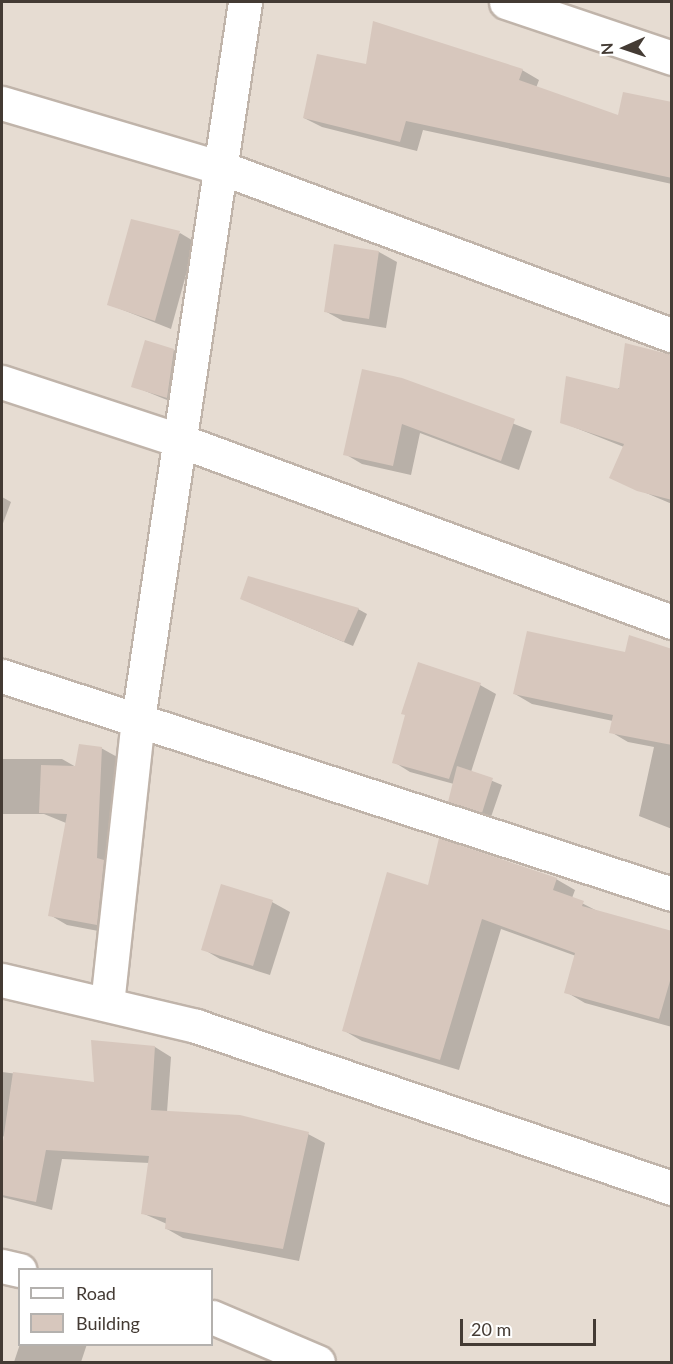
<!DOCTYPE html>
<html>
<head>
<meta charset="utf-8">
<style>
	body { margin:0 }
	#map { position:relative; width:673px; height:1364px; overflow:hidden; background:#f2ebe4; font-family:Lato,sans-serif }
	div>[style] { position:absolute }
	.residential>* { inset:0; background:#e6dcd2 }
	.shadow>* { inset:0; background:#0003 }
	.building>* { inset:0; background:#d7c7bd }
	.roads { filter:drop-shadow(2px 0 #c0b4aa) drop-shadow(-2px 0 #c0b4aa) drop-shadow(0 2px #c0b4aa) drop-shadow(0 -2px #c0b4aa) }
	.street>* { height:33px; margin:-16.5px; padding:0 16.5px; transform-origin:16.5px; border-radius:16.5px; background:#fff }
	span { translate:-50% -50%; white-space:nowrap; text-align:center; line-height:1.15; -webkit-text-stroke:6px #fff; paint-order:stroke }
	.frame { position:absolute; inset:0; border:3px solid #443b34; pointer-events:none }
	.legend { position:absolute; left:18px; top:1268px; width:195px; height:78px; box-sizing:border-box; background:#fff; border:2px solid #b4b1ae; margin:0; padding:8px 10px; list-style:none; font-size:18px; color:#443b34 }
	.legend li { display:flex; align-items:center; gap:12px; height:30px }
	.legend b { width:30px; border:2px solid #b4b1ae }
	.north { position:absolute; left:595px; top:18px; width:60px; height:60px; -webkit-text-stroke:4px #fff; paint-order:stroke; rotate:267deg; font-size:16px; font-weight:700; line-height:24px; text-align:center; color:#443b34 }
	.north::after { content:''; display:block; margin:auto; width:21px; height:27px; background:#443b34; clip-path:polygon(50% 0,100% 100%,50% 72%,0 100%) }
	.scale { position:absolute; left:460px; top:1319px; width:136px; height:27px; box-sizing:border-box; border:3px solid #443b34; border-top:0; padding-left:8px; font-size:18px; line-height:21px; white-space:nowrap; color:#443b34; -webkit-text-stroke:4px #fff; paint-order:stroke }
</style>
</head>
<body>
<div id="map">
	<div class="residential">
		<i style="clip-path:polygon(evenodd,2px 2px,671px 2px,671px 1362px,2px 1362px,2px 2px,20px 1270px,212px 1270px,212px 1344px,20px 1344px,20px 1270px)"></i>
	</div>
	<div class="shadow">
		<i style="clip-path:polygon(368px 66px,522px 70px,539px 80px,536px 88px,619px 117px,672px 104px,672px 184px,423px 130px,417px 151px,322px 127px,304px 118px)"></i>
		<i style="clip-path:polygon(180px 233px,195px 242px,171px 329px,108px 304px)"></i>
		<i style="clip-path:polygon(336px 245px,379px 252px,397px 262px,386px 328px,343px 321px,325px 311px)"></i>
		<i style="clip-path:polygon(174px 350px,191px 360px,184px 407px,133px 386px)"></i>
		<i style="clip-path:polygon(672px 357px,672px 504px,611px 478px,624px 447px,561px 422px)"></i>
		<i style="clip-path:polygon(401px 379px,532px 431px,519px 470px,420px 433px,411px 475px,362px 464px,345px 454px)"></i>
		<i style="clip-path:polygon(2px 497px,11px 502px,2px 526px)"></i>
		<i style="clip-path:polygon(242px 599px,358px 609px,367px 614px,353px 646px)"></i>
		<i style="clip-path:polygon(672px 651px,672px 829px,639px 816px,654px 747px,628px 742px,611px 732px,613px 721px,532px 704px,515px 694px,626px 654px)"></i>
		<i style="clip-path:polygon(480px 685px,496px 694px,471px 772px,502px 785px,491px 817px,450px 801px,454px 784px,410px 772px,394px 762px)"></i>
		<i style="clip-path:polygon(101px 748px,119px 758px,114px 934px,67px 925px,50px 915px,66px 823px,44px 814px,2px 814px,2px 759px,62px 759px,76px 767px)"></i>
		<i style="clip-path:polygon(556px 879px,575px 890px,572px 898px,603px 914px,672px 933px,672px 1027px,585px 1003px,566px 992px,576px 956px,501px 929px,459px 1070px,362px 1041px,343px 1030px,429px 887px)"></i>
		<i style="clip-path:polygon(272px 902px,290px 912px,270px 975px,220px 959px,203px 949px)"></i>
		<i style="clip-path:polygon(92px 1042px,155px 1047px,171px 1057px,167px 1112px,308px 1134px,325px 1143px,299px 1261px,183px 1238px,167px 1229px,167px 1224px,142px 1213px,150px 1163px,62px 1159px,52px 1210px,2px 1197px,5px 1137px,2px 1136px,2px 1072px,96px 1084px)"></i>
		<i style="clip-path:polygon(20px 1344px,87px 1344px,81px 1362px,14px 1362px)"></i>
	</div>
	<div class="building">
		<i style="clip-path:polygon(373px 21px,523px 69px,519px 80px,618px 115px,623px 92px,672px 102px,672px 178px,406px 121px,400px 142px,303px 118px,317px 54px,366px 64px)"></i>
		<i style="clip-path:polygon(131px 219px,180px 231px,155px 321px,107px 305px)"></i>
		<i style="clip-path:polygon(334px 244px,379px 251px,369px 319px,324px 312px)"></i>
		<i style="clip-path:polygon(145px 340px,174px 349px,167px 398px,131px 387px)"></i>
		<i style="clip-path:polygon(625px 343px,672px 355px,672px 500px,637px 491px,609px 478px,624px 444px,560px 423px,566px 376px,619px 389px)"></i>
		<i style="clip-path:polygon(362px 369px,402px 378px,515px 419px,501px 461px,402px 424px,393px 466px,343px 455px)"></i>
		<i style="clip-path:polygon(248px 576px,359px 608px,344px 642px,240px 599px)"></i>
		<i style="clip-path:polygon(527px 631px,625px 652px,629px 635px,672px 649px,672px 745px,609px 733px,613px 715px,513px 694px)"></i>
		<i style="clip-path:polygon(418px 662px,481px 683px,449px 779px,392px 763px,405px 715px,401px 714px)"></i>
		<i style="clip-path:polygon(79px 744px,102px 747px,97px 858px,104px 860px,97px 925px,48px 916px,67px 814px,39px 813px,41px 765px,75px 766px)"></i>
		<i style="clip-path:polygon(457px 766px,493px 778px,482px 813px,448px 802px)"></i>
		<i style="clip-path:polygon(439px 838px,557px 878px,553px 890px,584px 901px,582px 906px,672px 931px,672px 974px,659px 1019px,564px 993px,575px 953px,482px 919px,440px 1060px,342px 1031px,387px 872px,428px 885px)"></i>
		<i style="clip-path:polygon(221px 884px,273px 900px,253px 966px,201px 950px)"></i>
		<i style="clip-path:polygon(91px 1040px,155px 1046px,151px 1110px,240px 1115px,309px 1132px,283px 1249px,165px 1229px,166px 1218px,141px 1214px,149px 1156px,46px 1150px,36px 1202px,2px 1195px,2px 1148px,13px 1072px,94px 1082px)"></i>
	</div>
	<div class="roads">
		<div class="street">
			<i style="left:506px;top:2px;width:175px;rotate:18.6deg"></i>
			<i style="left:2px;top:103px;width:229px;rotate:16.5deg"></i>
			<i style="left:222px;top:168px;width:480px;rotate:20.4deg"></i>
			<i style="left:2px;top:382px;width:188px;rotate:18.2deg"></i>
			<i style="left:181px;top:441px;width:523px;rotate:20.24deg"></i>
			<i style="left:2px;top:676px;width:705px;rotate:18.02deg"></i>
			<i style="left:2px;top:980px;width:199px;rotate:13.3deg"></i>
			<i style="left:196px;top:1026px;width:503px;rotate:18.8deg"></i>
			<i style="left:107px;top:1004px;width:287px;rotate:-83.8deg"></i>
			<i style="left:138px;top:719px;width:725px;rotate:-81.51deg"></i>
			<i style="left:2px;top:1266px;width:18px;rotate:13deg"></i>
			<i style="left:212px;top:1317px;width:115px;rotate:23deg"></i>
		</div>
	</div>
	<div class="frame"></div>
	<ul class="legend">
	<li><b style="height:8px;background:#fff"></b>Road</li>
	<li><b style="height:16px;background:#d7c7bd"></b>Building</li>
	</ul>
	<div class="north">N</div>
	<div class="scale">20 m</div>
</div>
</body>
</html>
